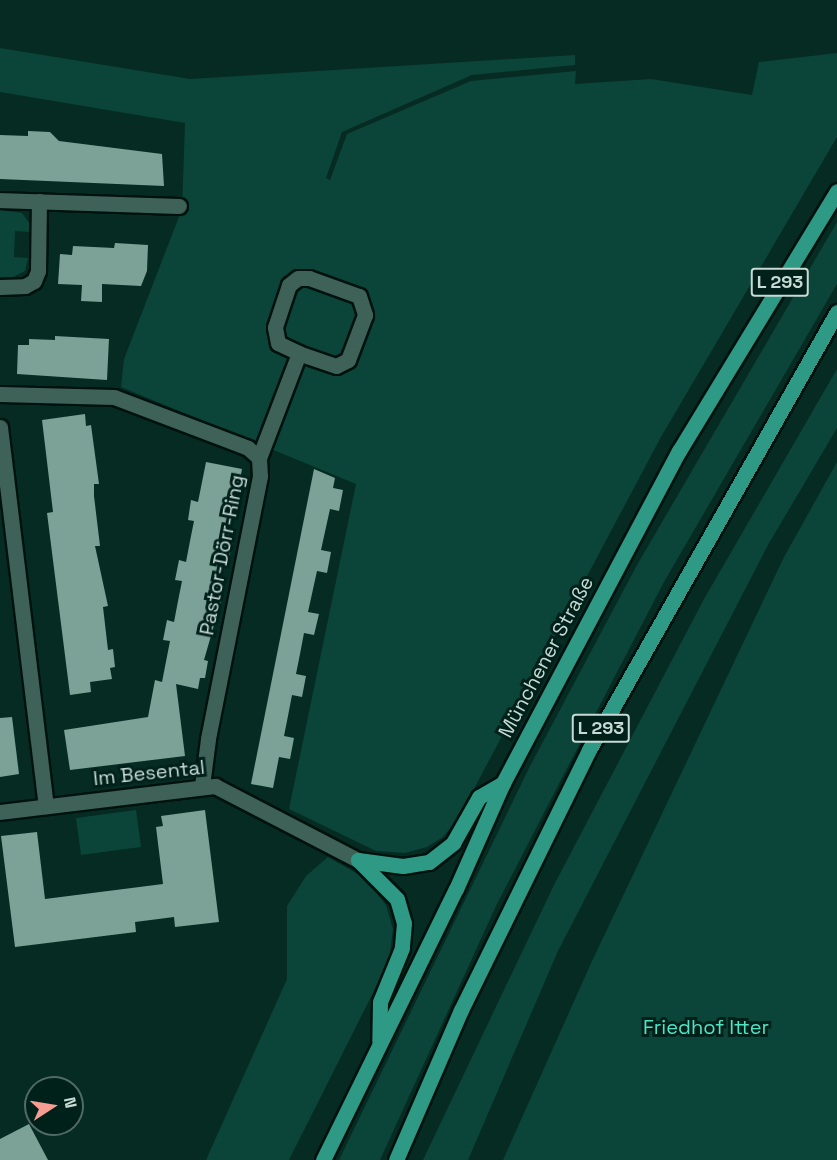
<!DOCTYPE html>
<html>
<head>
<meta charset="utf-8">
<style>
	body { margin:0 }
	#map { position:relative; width:837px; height:1160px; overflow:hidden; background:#052b23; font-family:"Space Grotesk",sans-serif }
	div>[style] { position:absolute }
	.green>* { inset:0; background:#0b4439 }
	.building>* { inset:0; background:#7ca297 }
	.roads { filter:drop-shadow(2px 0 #00120d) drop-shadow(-2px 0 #00120d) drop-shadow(0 2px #00120d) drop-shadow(0 -2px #00120d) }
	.minor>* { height:15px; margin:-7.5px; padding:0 7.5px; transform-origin:7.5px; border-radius:7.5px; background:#3e6258 }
	.major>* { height:15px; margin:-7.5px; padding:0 7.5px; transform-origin:7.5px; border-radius:7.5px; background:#2e9984 }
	span { translate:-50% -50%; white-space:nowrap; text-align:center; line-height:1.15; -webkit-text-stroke:6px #00211a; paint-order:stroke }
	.shield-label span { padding:2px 4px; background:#00211a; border:2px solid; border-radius:4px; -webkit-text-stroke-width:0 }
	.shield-label { font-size:18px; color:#c7dad5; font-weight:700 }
	.street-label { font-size:20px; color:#c7dad5 }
	.park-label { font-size:20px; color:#50e4c6 }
	.north { position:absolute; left:24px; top:1076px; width:60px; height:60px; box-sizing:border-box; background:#00211a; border:2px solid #506b65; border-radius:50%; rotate:78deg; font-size:16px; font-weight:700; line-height:24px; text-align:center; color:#c7dad5 }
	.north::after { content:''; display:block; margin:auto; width:21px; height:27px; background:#f59c93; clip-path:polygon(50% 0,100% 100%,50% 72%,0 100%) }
</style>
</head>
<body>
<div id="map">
	<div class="green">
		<i style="clip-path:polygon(0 48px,190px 79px,575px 55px,575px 65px,472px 75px,342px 132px,326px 178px,330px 180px,347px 134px,471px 81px,576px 71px,575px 84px,651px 79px,752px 95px,759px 62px,837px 53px,837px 137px,661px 437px,459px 817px,443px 837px,427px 847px,405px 853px,376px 851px,289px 809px,356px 484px,121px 387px,124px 359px,182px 209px,185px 123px,0 92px)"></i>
		<i style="clip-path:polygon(0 210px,22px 213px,30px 224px,29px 232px,15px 231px,14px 257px,28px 258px,25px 271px,13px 277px,0 277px)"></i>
		<i style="clip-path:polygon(837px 222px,837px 284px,664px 582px,562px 778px,496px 906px,380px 1160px,339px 1160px,529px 768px,637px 565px)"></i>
		<i style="clip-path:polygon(837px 369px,837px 428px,768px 545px,558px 951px,468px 1160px,423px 1160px,554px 885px,704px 599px)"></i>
		<i style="clip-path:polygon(837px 462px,837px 1160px,503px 1160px,592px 961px,784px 557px)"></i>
		<i style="clip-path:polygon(136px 810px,141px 847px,81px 855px,76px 818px)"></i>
		<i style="clip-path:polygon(328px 857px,365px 878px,386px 905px,393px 929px,389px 961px,289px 1160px,206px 1160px,287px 979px,287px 906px,306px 876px)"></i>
	</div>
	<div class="building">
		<i style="clip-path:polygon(28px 131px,50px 132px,59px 141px,162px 154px,164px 186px,0 179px,0 135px,28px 136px)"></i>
		<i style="clip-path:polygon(115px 243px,148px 245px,147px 271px,141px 286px,102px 284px,102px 302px,81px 301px,82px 285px,58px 284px,60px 254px,72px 255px,73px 246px,114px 248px)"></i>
		<i style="clip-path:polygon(55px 336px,109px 339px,107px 380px,17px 374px,18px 345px,29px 345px,29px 339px,55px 340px)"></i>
		<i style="clip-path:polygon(85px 414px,86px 426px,91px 425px,99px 484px,94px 484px,94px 496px,100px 546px,95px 546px,108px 606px,103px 607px,108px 650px,113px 649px,115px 667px,110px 668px,112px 679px,90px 682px,91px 692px,70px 695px,47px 513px,53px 512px,42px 420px)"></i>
		<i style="clip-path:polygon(206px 462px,242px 469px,240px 480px,245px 481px,241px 499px,236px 498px,228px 540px,233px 541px,229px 558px,224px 557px,216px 600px,221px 601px,204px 660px,208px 661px,205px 678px,200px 678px,198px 689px,176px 684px,185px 756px,70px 770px,64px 730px,148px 717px,155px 680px,162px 682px,170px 641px,163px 640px,167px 620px,174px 622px,178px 601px,182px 581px,175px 580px,179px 560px,186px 562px,190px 541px,194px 521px,188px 520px,191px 500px,198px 502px)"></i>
		<i style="clip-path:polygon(314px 469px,335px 478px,333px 488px,343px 490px,339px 511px,330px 509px,321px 550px,331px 552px,327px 573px,317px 571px,308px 612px,319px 614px,314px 635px,304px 633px,300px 654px,296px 674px,306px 676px,302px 697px,292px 695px,288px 716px,284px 736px,294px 738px,290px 759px,279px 757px,273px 788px,251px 784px)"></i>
		<i style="clip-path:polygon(12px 717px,19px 774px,0 777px,0 718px)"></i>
		<i style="clip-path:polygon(205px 810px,219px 922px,175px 927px,174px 917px,135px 922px,136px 932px,15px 947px,1px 836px,37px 832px,45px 899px,163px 884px,156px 827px,163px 826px,161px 816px)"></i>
		<i style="clip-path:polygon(29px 1124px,48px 1160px,0 1160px,0 1139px)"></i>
	</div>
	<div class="roads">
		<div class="minor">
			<i style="left:0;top:200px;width:179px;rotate:1.9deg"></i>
			<i style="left:0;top:287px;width:25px;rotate:-2deg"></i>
			<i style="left:25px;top:286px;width:10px;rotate:-29deg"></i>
			<i style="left:34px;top:281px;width:11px;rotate:-68deg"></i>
			<i style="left:38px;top:271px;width:70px;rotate:-89.2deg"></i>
			<i style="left:0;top:394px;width:114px;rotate:1.5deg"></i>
			<i style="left:114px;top:397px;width:143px;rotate:20.8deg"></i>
			<i style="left:248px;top:448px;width:15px;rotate:42deg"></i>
			<i style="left:259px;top:458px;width:18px;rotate:87deg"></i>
			<i style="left:260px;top:476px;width:268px;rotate:101.2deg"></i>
			<i style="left:208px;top:739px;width:47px;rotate:97.3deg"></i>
			<i style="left:0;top:427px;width:382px;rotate:83.1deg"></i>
			<i style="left:259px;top:458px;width:112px;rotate:-69.1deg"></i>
			<i style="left:299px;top:353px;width:23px;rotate:-155deg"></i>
			<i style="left:278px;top:343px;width:16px;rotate:-101deg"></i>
			<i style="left:275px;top:327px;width:44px;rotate:-71.6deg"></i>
			<i style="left:289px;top:285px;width:11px;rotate:-38deg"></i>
			<i style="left:298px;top:278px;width:11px"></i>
			<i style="left:309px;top:278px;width:53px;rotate:19.8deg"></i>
			<i style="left:359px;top:296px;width:20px;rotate:72deg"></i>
			<i style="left:365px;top:315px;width:48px;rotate:110.7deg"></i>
			<i style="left:348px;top:360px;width:13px;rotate:153deg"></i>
			<i style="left:336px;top:366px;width:39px;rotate:-161deg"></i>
			<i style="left:0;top:812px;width:217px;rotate:-6.9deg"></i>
			<i style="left:215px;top:786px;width:161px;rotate:27.4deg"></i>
		</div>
		<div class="major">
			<i style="left:358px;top:860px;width:55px;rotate:45deg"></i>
			<i style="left:397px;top:899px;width:25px;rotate:74deg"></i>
			<i style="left:404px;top:923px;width:25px;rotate:95deg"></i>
			<i style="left:402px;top:948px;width:58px;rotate:112.2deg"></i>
			<i style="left:380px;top:1002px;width:39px;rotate:91deg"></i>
			<i style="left:358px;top:860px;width:45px;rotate:7.6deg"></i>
			<i style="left:403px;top:866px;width:26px;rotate:-9deg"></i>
			<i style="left:429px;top:862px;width:31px;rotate:-38deg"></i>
			<i style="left:453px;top:843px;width:53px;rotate:-60.5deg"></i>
			<i style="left:479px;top:797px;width:28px;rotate:-30deg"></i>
			<i style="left:323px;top:1160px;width:302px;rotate:-63.9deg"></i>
			<i style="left:456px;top:889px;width:116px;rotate:-66.1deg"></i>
			<i style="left:503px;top:783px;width:376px;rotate:-62.1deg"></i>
			<i style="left:679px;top:451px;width:304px;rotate:-58.7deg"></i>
			<i style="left:396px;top:1160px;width:163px;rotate:-66.6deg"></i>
			<i style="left:461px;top:1010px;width:292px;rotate:-63.8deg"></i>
			<i style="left:590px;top:748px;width:501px;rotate:-60.47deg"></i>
		</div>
	</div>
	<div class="shield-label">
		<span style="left:780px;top:282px">L 293</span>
		<span style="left:601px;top:728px">L 293</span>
	</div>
	<div class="street-label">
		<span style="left:222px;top:555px;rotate:-79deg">Pastor-Dörr-Ring</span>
		<span style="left:546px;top:657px;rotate:-62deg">Münchener Straße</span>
		<span style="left:149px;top:773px;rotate:-6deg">Im Besental</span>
	</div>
	<div class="park-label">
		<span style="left:706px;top:1027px">Friedhof Itter</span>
	</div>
	<div class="north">N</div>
</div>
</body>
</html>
